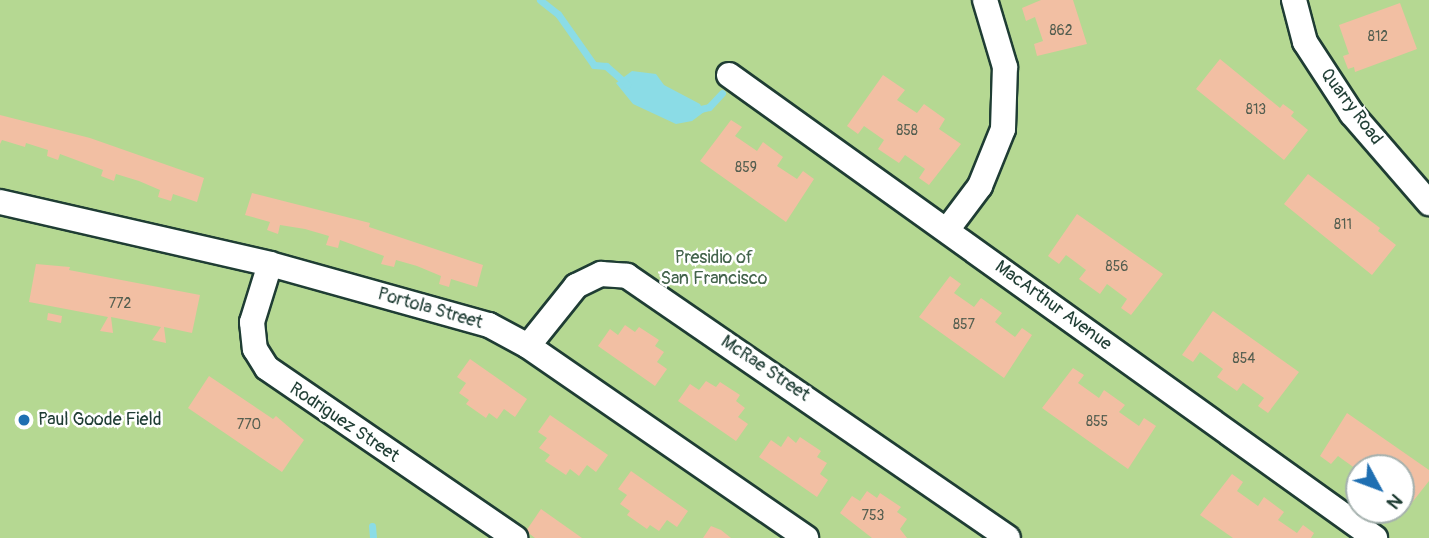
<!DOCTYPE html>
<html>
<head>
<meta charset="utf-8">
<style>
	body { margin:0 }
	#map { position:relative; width:1429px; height:538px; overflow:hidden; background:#fff; font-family:Pangolin,sans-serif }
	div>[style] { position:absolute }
	.green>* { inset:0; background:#b5d892 }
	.water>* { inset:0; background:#8bdce6 }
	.stream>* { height:7px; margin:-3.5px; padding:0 3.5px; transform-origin:3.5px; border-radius:3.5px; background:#8bdce6 }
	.building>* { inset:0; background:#f2bfa3 }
	.roads { filter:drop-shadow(2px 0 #1f3d34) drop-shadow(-2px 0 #1f3d34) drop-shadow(0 2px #1f3d34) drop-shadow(0 -2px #1f3d34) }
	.minor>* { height:24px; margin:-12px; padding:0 12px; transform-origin:12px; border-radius:12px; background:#fff }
	.dots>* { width:19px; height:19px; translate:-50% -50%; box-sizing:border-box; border:4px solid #fff; border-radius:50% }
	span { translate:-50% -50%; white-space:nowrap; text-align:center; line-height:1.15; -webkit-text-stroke:5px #fff; paint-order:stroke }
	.number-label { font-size:14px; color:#545e50 }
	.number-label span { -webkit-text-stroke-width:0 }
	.street-label { font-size:18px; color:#1f3d34 }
	.park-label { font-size:18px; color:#44644c }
	.poi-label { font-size:18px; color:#1f3d34 }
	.left { translate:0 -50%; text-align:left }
	.north { position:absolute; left:1345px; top:454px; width:70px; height:70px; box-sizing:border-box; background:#fff; border:2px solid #a5b1ae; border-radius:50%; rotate:131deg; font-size:19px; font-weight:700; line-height:28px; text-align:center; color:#1f3d34 }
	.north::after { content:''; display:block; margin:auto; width:24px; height:32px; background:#1f6fb2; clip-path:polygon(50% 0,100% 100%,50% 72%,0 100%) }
</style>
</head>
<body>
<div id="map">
	<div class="green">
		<i style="clip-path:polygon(evenodd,0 0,1429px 0,1429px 538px,0 538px,0 0,1359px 468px,1401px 468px,1401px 510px,1359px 510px,1359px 468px)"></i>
	</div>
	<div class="water">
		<i style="clip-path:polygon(632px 71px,656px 74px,664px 85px,700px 104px,704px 112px,692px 121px,676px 124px,633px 104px,616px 83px)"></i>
	</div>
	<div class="stream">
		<i style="left:540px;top:0;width:23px;rotate:38deg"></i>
		<i style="left:558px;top:14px;width:62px;rotate:54.8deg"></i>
		<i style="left:594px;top:65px;width:12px;rotate:5deg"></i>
		<i style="left:606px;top:66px;width:28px;rotate:41deg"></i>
		<i style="left:696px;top:110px;width:13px;rotate:-13deg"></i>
		<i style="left:709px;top:107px;width:19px;rotate:-47deg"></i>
		<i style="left:372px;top:526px;width:12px;rotate:85deg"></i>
	</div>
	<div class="building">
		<i style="clip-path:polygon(1041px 0,1073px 0,1087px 44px,1037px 56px,1034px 44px,1043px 41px,1035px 17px,1026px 21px,1022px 8px)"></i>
		<i style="clip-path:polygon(1400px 3px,1417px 49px,1355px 72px,1354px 67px,1348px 69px,1343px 56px,1349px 54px,1339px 25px)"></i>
		<i style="clip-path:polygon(1220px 59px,1280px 108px,1283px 104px,1294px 112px,1291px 116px,1308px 130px,1284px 160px,1196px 89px)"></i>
		<i style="clip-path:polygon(883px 75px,905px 90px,897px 100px,917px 113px,924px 104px,945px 119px,939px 129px,961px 144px,929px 185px,919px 178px,925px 169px,905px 155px,899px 163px,878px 149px,884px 140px,864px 126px,858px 134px,847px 126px)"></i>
		<i style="clip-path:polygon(0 115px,90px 138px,204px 178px,197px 202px,173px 194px,171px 201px,158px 197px,160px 190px,139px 181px,116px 174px,114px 181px,101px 176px,103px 170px,60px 154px,58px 160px,47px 156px,48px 150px,26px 143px,25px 147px,2px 140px,0 144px)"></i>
		<i style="clip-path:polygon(731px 120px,742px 127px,735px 136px,757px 151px,763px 142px,783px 157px,777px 166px,797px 179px,803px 171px,814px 179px,786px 222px,700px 161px)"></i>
		<i style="clip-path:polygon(1308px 174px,1380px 228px,1378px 231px,1396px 245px,1372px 275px,1284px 204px)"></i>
		<i style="clip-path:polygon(252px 193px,370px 223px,369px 227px,483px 265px,477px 287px,451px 279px,449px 287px,439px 284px,441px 276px,417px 266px,396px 260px,394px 267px,381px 264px,384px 256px,340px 240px,338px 248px,326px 245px,329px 236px,305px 229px,280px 225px,278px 234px,267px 230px,270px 222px,245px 215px)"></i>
		<i style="clip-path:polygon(1077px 214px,1163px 274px,1131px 315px,1121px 308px,1127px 299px,1107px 284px,1100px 294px,1079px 279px,1086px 270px,1066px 255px,1059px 264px,1048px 256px)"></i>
		<i style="clip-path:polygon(36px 264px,70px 267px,69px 270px,200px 295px,192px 333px,164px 327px,166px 343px,152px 340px,161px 327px,111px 317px,113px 333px,100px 331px,108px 317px,29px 302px)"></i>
		<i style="clip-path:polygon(950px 276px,961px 284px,954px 293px,974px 307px,981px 298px,1002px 313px,995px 322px,1015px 337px,1022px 328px,1032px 335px,1004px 378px,919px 317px)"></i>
		<i style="clip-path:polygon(1213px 311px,1299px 372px,1268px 413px,1258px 406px,1264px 398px,1243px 383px,1237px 391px,1217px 377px,1223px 369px,1200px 352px,1193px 362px,1182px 355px)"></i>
		<i style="clip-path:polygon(48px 313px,62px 316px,61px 323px,47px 320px)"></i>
		<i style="clip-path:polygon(625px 325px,635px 332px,639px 327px,659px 340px,655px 346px,664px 352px,657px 362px,667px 369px,655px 386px,598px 346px,610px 329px,618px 335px)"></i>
		<i style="clip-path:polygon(470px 359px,527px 399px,515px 417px,504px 409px,497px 419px,489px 413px,486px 418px,466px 404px,469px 400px,459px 393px,466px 383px,457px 377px)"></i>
		<i style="clip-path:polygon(1073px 368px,1084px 375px,1078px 383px,1099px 398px,1104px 390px,1125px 405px,1119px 412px,1139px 426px,1144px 418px,1156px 426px,1128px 469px,1042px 408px)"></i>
		<i style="clip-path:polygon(209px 376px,273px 419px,276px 416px,304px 440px,282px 472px,188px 408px)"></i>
		<i style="clip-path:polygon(706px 381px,716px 387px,720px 382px,740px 395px,736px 401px,745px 408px,738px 417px,748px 424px,736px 441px,678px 401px,690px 384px,699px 390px)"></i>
		<i style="clip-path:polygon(1347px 413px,1429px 470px,1429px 481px,1403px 514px,1397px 510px,1401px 510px,1401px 468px,1359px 468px,1359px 483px,1351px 477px,1356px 469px,1338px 456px,1331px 464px,1320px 456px)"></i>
		<i style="clip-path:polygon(550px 415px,608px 455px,596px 472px,587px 465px,579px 476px,570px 469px,566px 475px,545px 461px,550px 455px,539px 448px,547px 438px,538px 432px)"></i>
		<i style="clip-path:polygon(788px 436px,796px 443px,800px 437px,821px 451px,817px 457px,827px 463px,820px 474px,828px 480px,817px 497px,759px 457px,771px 440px,781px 447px)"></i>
		<i style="clip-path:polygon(631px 471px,688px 511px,677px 527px,667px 520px,659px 531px,650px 525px,647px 529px,627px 515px,630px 511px,620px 504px,627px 495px,618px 489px)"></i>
		<i style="clip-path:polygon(1232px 474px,1243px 482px,1237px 491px,1258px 506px,1264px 497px,1284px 512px,1278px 520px,1297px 533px,1303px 525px,1314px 533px,1311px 538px,1233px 538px,1200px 515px)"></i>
		<i style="clip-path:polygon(867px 491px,877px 498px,880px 493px,901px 507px,897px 512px,907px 519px,900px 529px,907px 538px,872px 538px,840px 513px,852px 496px,860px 501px)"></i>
		<i style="clip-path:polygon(541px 509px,582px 538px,535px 538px,526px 531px)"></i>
		<i style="clip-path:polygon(711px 526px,721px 530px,731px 538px,703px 538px)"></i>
	</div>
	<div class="roads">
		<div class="minor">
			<i style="left:1294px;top:0;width:43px;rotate:75.3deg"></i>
			<i style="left:1305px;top:42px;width:86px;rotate:56.9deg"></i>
			<i style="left:1352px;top:114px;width:118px;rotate:49.1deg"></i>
			<i style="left:729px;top:75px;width:795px;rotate:35.63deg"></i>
			<i style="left:0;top:202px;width:277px;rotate:12.9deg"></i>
			<i style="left:270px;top:264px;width:227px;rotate:15.6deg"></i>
			<i style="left:489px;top:325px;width:44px;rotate:28.3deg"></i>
			<i style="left:528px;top:346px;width:338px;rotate:34.6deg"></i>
			<i style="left:947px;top:230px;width:55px;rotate:-53.1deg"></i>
			<i style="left:980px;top:186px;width:61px;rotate:-68deg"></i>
			<i style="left:1003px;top:129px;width:62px;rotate:-88.2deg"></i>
			<i style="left:1005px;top:67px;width:70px;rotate:-106.6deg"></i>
			<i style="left:270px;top:264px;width:61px;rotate:107.2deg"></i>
			<i style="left:252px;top:322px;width:27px;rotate:84deg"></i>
			<i style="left:255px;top:349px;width:22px;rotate:58deg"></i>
			<i style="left:267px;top:368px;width:301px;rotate:34.4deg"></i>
			<i style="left:528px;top:346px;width:77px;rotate:-51.3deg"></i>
			<i style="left:576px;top:286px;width:28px;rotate:-26deg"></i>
			<i style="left:601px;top:274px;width:26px;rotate:4deg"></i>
			<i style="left:627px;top:276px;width:462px;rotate:34.5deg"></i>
		</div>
	</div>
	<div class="dots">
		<i style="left:24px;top:420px;background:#1f6fb2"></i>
	</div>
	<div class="number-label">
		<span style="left:1061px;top:31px">862</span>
		<span style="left:1378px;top:37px">812</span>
		<span style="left:1256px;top:110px">813</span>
		<span style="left:907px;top:131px">858</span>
		<span style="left:746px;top:168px">859</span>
		<span style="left:1343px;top:225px">811</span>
		<span style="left:1117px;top:267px">856</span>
		<span style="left:120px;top:304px">772</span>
		<span style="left:964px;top:325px">857</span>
		<span style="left:1244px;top:359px">854</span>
		<span style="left:1097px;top:422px">855</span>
		<span style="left:249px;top:425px">770</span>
		<span style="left:873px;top:516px">753</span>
	</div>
	<div class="street-label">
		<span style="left:1351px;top:107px;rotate:53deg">Quarry Road</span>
		<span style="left:1053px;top:306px;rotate:36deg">MacArthur Avenue</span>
		<span style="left:430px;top:309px;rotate:16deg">Portola Street</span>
		<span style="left:765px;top:369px;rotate:34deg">McRae Street</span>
		<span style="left:344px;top:423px;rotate:34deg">Rodriguez Street</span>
	</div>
	<div class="park-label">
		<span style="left:714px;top:269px">Presidio of<br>San Francisco</span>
	</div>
	<div class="poi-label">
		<span class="left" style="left:38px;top:420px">Paul Goode Field</span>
	</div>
	<div class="north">N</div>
</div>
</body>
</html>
